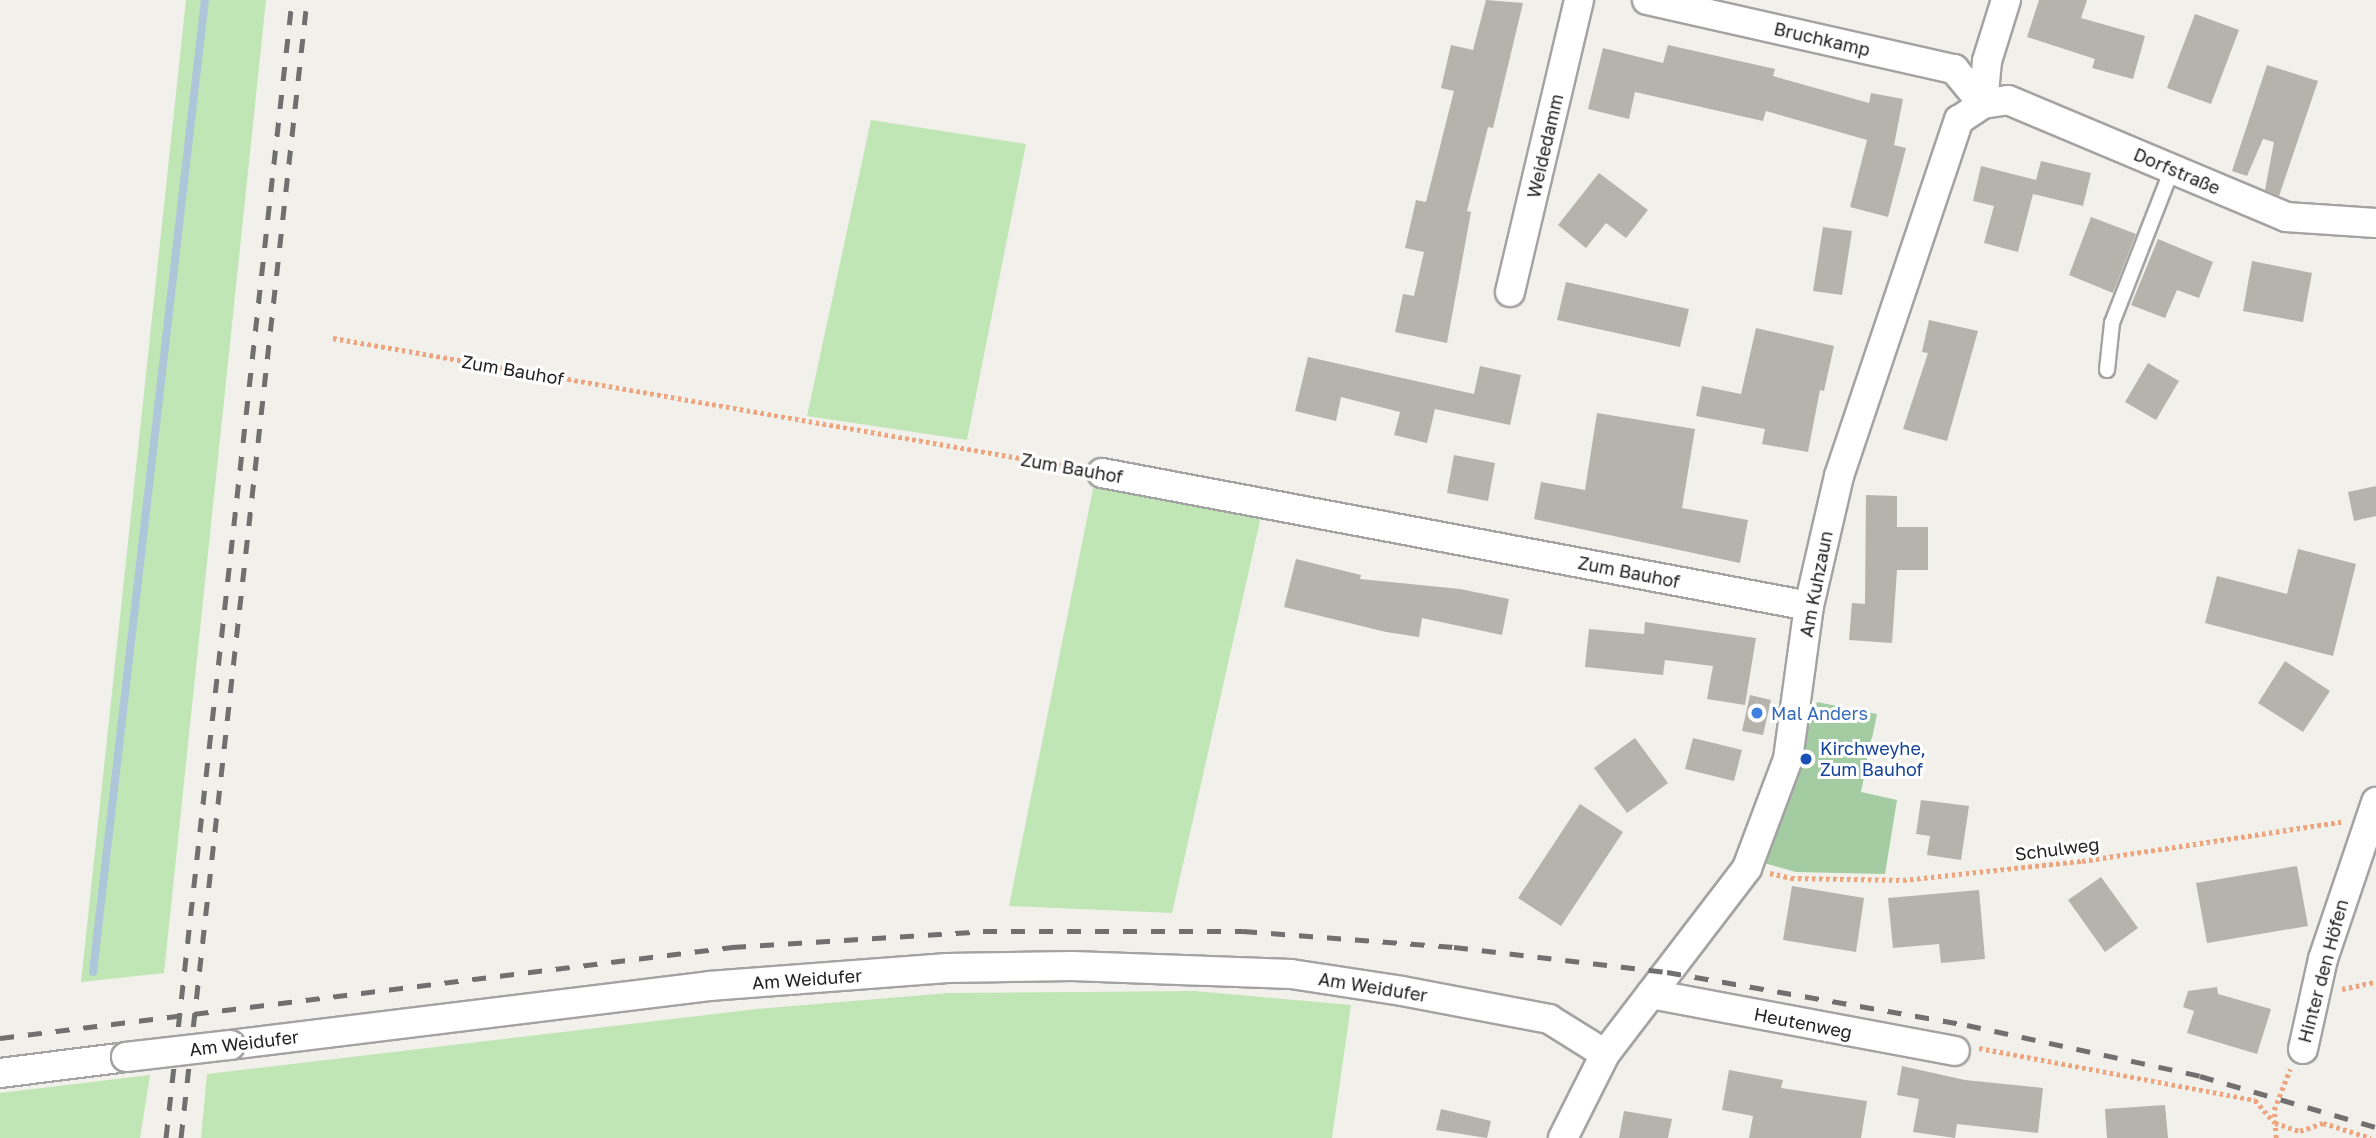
<!DOCTYPE html>
<html>
<head>
<meta charset="utf-8">
<style>
	body { margin:0 }
	#map { position:relative; width:2376px; height:1138px; overflow:hidden; background:#f1f0ea; font-family:"Golos Text",sans-serif }
	div>[style] { position:absolute }
	.grass>* { inset:0; background:#c1e6b5 }
	.forest>* { inset:0; background:#a4cca2 }
	.stream>* { height:8px; margin:-4px; padding:0 4px; transform-origin:4px; border-radius:4px; background:#aec6da }
	.building>* { inset:0; background:#b6b3ac }
	.path>* { height:4.5px; margin-top:-2.25px; transform-origin:0; background:repeating-linear-gradient(90deg,#eea47d 0 3.5px,transparent 0 7px) }
	.roads { filter:drop-shadow(2px 0 #a3a3a3) drop-shadow(-2px 0 #a3a3a3) drop-shadow(0 2px #a3a3a3) drop-shadow(0 -2px #a3a3a3) }
	.lane>* { height:14px; margin:-7px; padding:0 7px; transform-origin:7px; border-radius:7px; background:#fff }
	.street>* { height:28px; margin:-14px; padding:0 14px; transform-origin:14px; border-radius:14px; background:#fff }
	.rail>* { height:5px; margin-top:-2.5px; transform-origin:0; background:repeating-linear-gradient(90deg,#707070 0 14px,transparent 0 28px) }
	.bridges { filter:drop-shadow(2px 0 #a3a3a3) drop-shadow(-2px 0 #a3a3a3) drop-shadow(0 2px #a3a3a3) drop-shadow(0 -2px #a3a3a3) }
	.street-bridge>* { height:28px; margin:-14px; padding:0 14px; transform-origin:14px; border-radius:14px; background:#fff }
	.dots>* { width:19px; height:19px; translate:-50% -50%; box-sizing:border-box; border:4px solid #fff; border-radius:50% }
	span { translate:-50% -50%; white-space:nowrap; text-align:center; line-height:1.15; -webkit-text-stroke:6px #fff; paint-order:stroke }
	.street-label { font-size:18px; color:#222 }
	.shop-label { font-size:18px; color:#366cbe }
	.left { translate:0 -50%; text-align:left }
	.transit-label { font-size:18px; color:#164399 }
</style>
</head>
<body>
<div id="map">
	<div class="grass">
		<i style="clip-path:polygon(186px 0,266px 0,164px 973px,81px 982px)"></i>
		<i style="clip-path:polygon(871px 120px,1026px 144px,967px 440px,807px 416px)"></i>
		<i style="clip-path:polygon(1095px 479px,1262px 512px,1172px 913px,1009px 906px)"></i>
		<i style="clip-path:polygon(1195px 991px,1351px 1005px,1332px 1138px,201px 1138px,207px 1074px,757px 1009px,949px 993px)"></i>
		<i style="clip-path:polygon(150px 1075px,140px 1138px,0 1138px,0 1093px)"></i>
	</div>
	<div class="forest">
		<i style="clip-path:polygon(1817px 702px,1877px 714px,1861px 792px,1897px 800px,1885px 874px,1796px 872px,1764px 863px)"></i>
	</div>
	<div class="stream">
		<i style="left:93px;top:972px;width:978px;rotate:-83.43deg"></i>
	</div>
	<div class="building">
		<i style="clip-path:polygon(1486px 0,1523px 3px,1493px 128px,1488px 127px,1467px 211px,1471px 212px,1447px 343px,1395px 332px,1403px 294px,1414px 296px,1424px 252px,1405px 248px,1416px 200px,1426px 202px,1454px 91px,1441px 88px,1451px 45px,1473px 50px)"></i>
		<i style="clip-path:polygon(2039px 0,2087px 0,2081px 18px,2145px 36px,2133px 79px,2092px 68px,2095px 59px,2027px 37px)"></i>
		<i style="clip-path:polygon(2195px 14px,2239px 30px,2211px 104px,2167px 88px)"></i>
		<i style="clip-path:polygon(1668px 45px,1775px 69px,1773px 76px,1869px 103px,1871px 93px,1903px 99px,1894px 145px,1906px 148px,1888px 217px,1850px 207px,1867px 140px,1766px 111px,1763px 121px,1635px 92px,1629px 119px,1588px 109px,1603px 48px,1663px 63px)"></i>
		<i style="clip-path:polygon(2267px 65px,2318px 81px,2279px 196px,2265px 190px,2274px 142px,2263px 139px,2247px 176px,2232px 171px)"></i>
		<i style="clip-path:polygon(2041px 161px,2091px 173px,2083px 206px,2033px 194px,2018px 252px,1984px 243px,1994px 206px,1973px 201px,1981px 166px,2036px 180px)"></i>
		<i style="clip-path:polygon(1599px 173px,1648px 210px,1626px 238px,1606px 223px,1586px 248px,1558px 225px)"></i>
		<i style="clip-path:polygon(2091px 217px,2136px 234px,2113px 293px,2069px 275px)"></i>
		<i style="clip-path:polygon(1823px 227px,1852px 231px,1842px 295px,1813px 291px)"></i>
		<i style="clip-path:polygon(2158px 239px,2213px 262px,2199px 298px,2177px 290px,2165px 318px,2131px 305px)"></i>
		<i style="clip-path:polygon(2252px 261px,2312px 273px,2303px 322px,2243px 311px)"></i>
		<i style="clip-path:polygon(1566px 282px,1689px 309px,1680px 347px,1557px 320px)"></i>
		<i style="clip-path:polygon(1929px 320px,1978px 331px,1947px 441px,1903px 429px,1928px 353px,1922px 352px)"></i>
		<i style="clip-path:polygon(1756px 328px,1834px 346px,1824px 391px,1820px 390px,1808px 452px,1762px 444px,1765px 429px,1696px 416px,1702px 386px,1741px 394px)"></i>
		<i style="clip-path:polygon(1308px 357px,1474px 394px,1480px 366px,1521px 375px,1510px 425px,1435px 409px,1427px 443px,1394px 435px,1400px 412px,1341px 397px,1336px 421px,1295px 411px)"></i>
		<i style="clip-path:polygon(2148px 363px,2179px 381px,2156px 420px,2125px 402px)"></i>
		<i style="clip-path:polygon(1597px 413px,1695px 429px,1682px 508px,1748px 520px,1740px 563px,1534px 519px,1541px 482px,1585px 490px)"></i>
		<i style="clip-path:polygon(1454px 455px,1495px 463px,1488px 501px,1447px 493px)"></i>
		<i style="clip-path:polygon(2376px 486px,2376px 516px,2354px 521px,2348px 492px)"></i>
		<i style="clip-path:polygon(1866px 495px,1897px 496px,1897px 527px,1928px 527px,1928px 570px,1897px 570px,1892px 643px,1849px 640px,1852px 603px,1865px 604px)"></i>
		<i style="clip-path:polygon(2298px 549px,2356px 564px,2333px 656px,2205px 623px,2217px 576px,2287px 594px)"></i>
		<i style="clip-path:polygon(1296px 559px,1361px 575px,1360px 579px,1460px 589px,1509px 599px,1502px 635px,1422px 618px,1419px 637px,1386px 632px,1284px 607px)"></i>
		<i style="clip-path:polygon(1645px 622px,1756px 638px,1745px 705px,1707px 699px,1713px 666px,1665px 660px,1663px 675px,1585px 667px,1589px 629px,1644px 634px)"></i>
		<i style="clip-path:polygon(2285px 661px,2330px 691px,2303px 732px,2258px 703px)"></i>
		<i style="clip-path:polygon(1750px 695px,1771px 700px,1763px 735px,1742px 731px)"></i>
		<i style="clip-path:polygon(1635px 738px,1668px 783px,1627px 813px,1594px 768px)"></i>
		<i style="clip-path:polygon(1693px 738px,1742px 750px,1734px 781px,1685px 769px)"></i>
		<i style="clip-path:polygon(1921px 800px,1969px 806px,1961px 860px,1927px 855px,1930px 836px,1916px 834px)"></i>
		<i style="clip-path:polygon(1580px 804px,1623px 832px,1561px 926px,1518px 898px)"></i>
		<i style="clip-path:polygon(2297px 866px,2308px 926px,2207px 943px,2196px 883px)"></i>
		<i style="clip-path:polygon(2101px 877px,2138px 928px,2105px 952px,2068px 900px)"></i>
		<i style="clip-path:polygon(1792px 886px,1864px 898px,1856px 952px,1783px 940px)"></i>
		<i style="clip-path:polygon(1979px 890px,1985px 959px,1941px 963px,1939px 944px,1893px 948px,1888px 898px)"></i>
		<i style="clip-path:polygon(2217px 987px,2218px 994px,2271px 1009px,2257px 1054px,2187px 1033px,2194px 1011px,2183px 1007px,2188px 991px)"></i>
		<i style="clip-path:polygon(1902px 1066px,1965px 1080px,2043px 1088px,2038px 1133px,1957px 1124px,1955px 1138px,1913px 1132px,1919px 1099px,1897px 1095px)"></i>
		<i style="clip-path:polygon(1729px 1070px,1783px 1080px,1781px 1088px,1867px 1101px,1861px 1138px,1749px 1138px,1753px 1116px,1722px 1110px)"></i>
		<i style="clip-path:polygon(2165px 1105px,2168px 1138px,2107px 1138px,2105px 1109px)"></i>
		<i style="clip-path:polygon(1441px 1109px,1491px 1121px,1487px 1138px,1436px 1130px)"></i>
		<i style="clip-path:polygon(1624px 1111px,1672px 1119px,1668px 1138px,1619px 1138px)"></i>
	</div>
	<div class="path">
		<i style="left:333px;top:338px;width:755px;rotate:9.91deg"></i>
		<i style="left:1770px;top:873px;width:22px;rotate:13deg"></i>
		<i style="left:1791px;top:878px;width:112px;rotate:1deg"></i>
		<i style="left:1903px;top:880px;width:180px;rotate:-6.1deg"></i>
		<i style="left:2082px;top:861px;width:262px;rotate:-8.6deg"></i>
		<i style="left:2342px;top:989px;width:35px;rotate:-12deg"></i>
		<i style="left:1979px;top:1048px;width:281px;rotate:10.7deg"></i>
		<i style="left:2255px;top:1100px;width:30px;rotate:49deg"></i>
		<i style="left:2275px;top:1123px;width:26px;rotate:18deg"></i>
		<i style="left:2300px;top:1131px;width:24px;rotate:-19deg"></i>
		<i style="left:2323px;top:1123px;width:50px;rotate:17.4deg"></i>
		<i style="left:2276px;top:1138px;width:28px;rotate:-94deg"></i>
		<i style="left:2274px;top:1110px;width:44px;rotate:-68.7deg"></i>
	</div>
	<div class="roads">
		<div class="lane">
			<i style="left:2107px;top:370px;width:47px;rotate:-83.9deg"></i>
			<i style="left:2112px;top:323px;width:165px;rotate:-68.7deg"></i>
		</div>
		<div class="street">
			<i style="left:1647px;top:0;width:315px;rotate:12.7deg"></i>
			<i style="left:1954px;top:69px;width:45px;rotate:50.4deg"></i>
			<i style="left:1983px;top:104px;width:43px;rotate:-84.7deg"></i>
			<i style="left:1987px;top:61px;width:64px;rotate:-72.7deg"></i>
			<i style="left:1510px;top:292px;width:300px;rotate:-76.7deg"></i>
			<i style="left:1102px;top:473px;width:719px;rotate:10.65deg"></i>
			<i style="left:1651px;top:994px;width:309px;rotate:10.6deg"></i>
			<i style="left:230px;top:1045px;width:483px;rotate:-7deg"></i>
			<i style="left:709px;top:986px;width:239px;rotate:-4.3deg"></i>
			<i style="left:947px;top:968px;width:125px;rotate:-0.9deg"></i>
			<i style="left:1072px;top:966px;width:219px;rotate:2.1deg"></i>
			<i style="left:1291px;top:974px;width:112px;rotate:8.7deg"></i>
			<i style="left:1402px;top:991px;width:150px;rotate:10.8deg"></i>
			<i style="left:1549px;top:1019px;width:66px;rotate:32deg"></i>
			<i style="left:2303px;top:1049px;width:92px;rotate:-77.5deg"></i>
			<i style="left:2323px;top:959px;width:166px;rotate:-71.3deg"></i>
			<i style="left:0;top:1073px;width:127px;rotate:-7.2deg"></i>
			<i style="left:1563px;top:1138px;width:94px;rotate:-63.4deg"></i>
			<i style="left:1605px;top:1054px;width:234px;rotate:-52.6deg"></i>
			<i style="left:1747px;top:868px;width:116px;rotate:-69.4deg"></i>
			<i style="left:1788px;top:759px;width:154px;rotate:-82.2deg"></i>
			<i style="left:1809px;top:606px;width:133px;rotate:-77deg"></i>
			<i style="left:1839px;top:476px;width:376px;rotate:-71.4deg"></i>
			<i style="left:1959px;top:120px;width:29px;rotate:-34deg"></i>
			<i style="left:1983px;top:104px;width:25px;rotate:-9deg"></i>
			<i style="left:2008px;top:100px;width:302px;rotate:22.8deg"></i>
			<i style="left:2286px;top:217px;width:90px;rotate:3.8deg"></i>
		</div>
	</div>
	<div class="rail">
		<i style="left:0;top:1038px;width:738px;rotate:-7.09deg"></i>
		<i style="left:732px;top:947px;width:252px;rotate:-3.6deg"></i>
		<i style="left:983px;top:931px;width:260px"></i>
		<i style="left:1243px;top:931px;width:212px;rotate:4.3deg"></i>
		<i style="left:1454px;top:947px;width:214px;rotate:6.7deg"></i>
		<i style="left:1667px;top:972px;width:305px;rotate:10deg"></i>
		<i style="left:1967px;top:1025px;width:239px;rotate:12.3deg"></i>
		<i style="left:2200px;top:1076px;width:183px;rotate:16.2deg"></i>
		<i style="left:166px;top:1138px;width:1145px;rotate:-83.68deg"></i>
		<i style="left:181px;top:1138px;width:1145px;rotate:-83.68deg"></i>
	</div>
	<div class="bridges">
		<div class="street-bridge">
			<i style="left:126px;top:1057px;width:105px;rotate:-6.6deg"></i>
		</div>
	</div>
	<div class="dots">
		<i style="left:1757px;top:713px;background:#3f7fe0"></i>
		<i style="left:1806px;top:759px;background:#1a4fb4"></i>
	</div>
	<div class="street-label">
		<span style="left:1822px;top:39px;rotate:13deg">Bruchkamp</span>
		<span style="left:1545px;top:146px;rotate:-77deg">Weidedamm</span>
		<span style="left:2177px;top:171px;rotate:23deg">Dorfstraße</span>
		<span style="left:513px;top:370px;rotate:10deg">Zum Bauhof</span>
		<span style="left:1072px;top:468px;rotate:10deg">Zum Bauhof</span>
		<span style="left:1629px;top:572px;rotate:11deg">Zum Bauhof</span>
		<span style="left:1816px;top:584px;rotate:-79deg">Am Kuhzaun</span>
		<span style="left:2057px;top:849px;rotate:-7deg">Schulweg</span>
		<span style="left:2323px;top:971px;rotate:-75deg">Hinter den Höfen</span>
		<span style="left:807px;top:979px;rotate:-4deg">Am Weidufer</span>
		<span style="left:1373px;top:987px;rotate:9deg">Am Weidufer</span>
		<span style="left:1803px;top:1023px;rotate:11deg">Heutenweg</span>
		<span style="left:244px;top:1043px;rotate:-7deg">Am Weidufer</span>
	</div>
	<div class="shop-label">
		<span class="left" style="left:1771px;top:713px">Mal Anders</span>
	</div>
	<div class="transit-label">
		<span class="left" style="left:1820px;top:759px">Kirchweyhe,<br>Zum Bauhof</span>
	</div>
</div>
</body>
</html>
